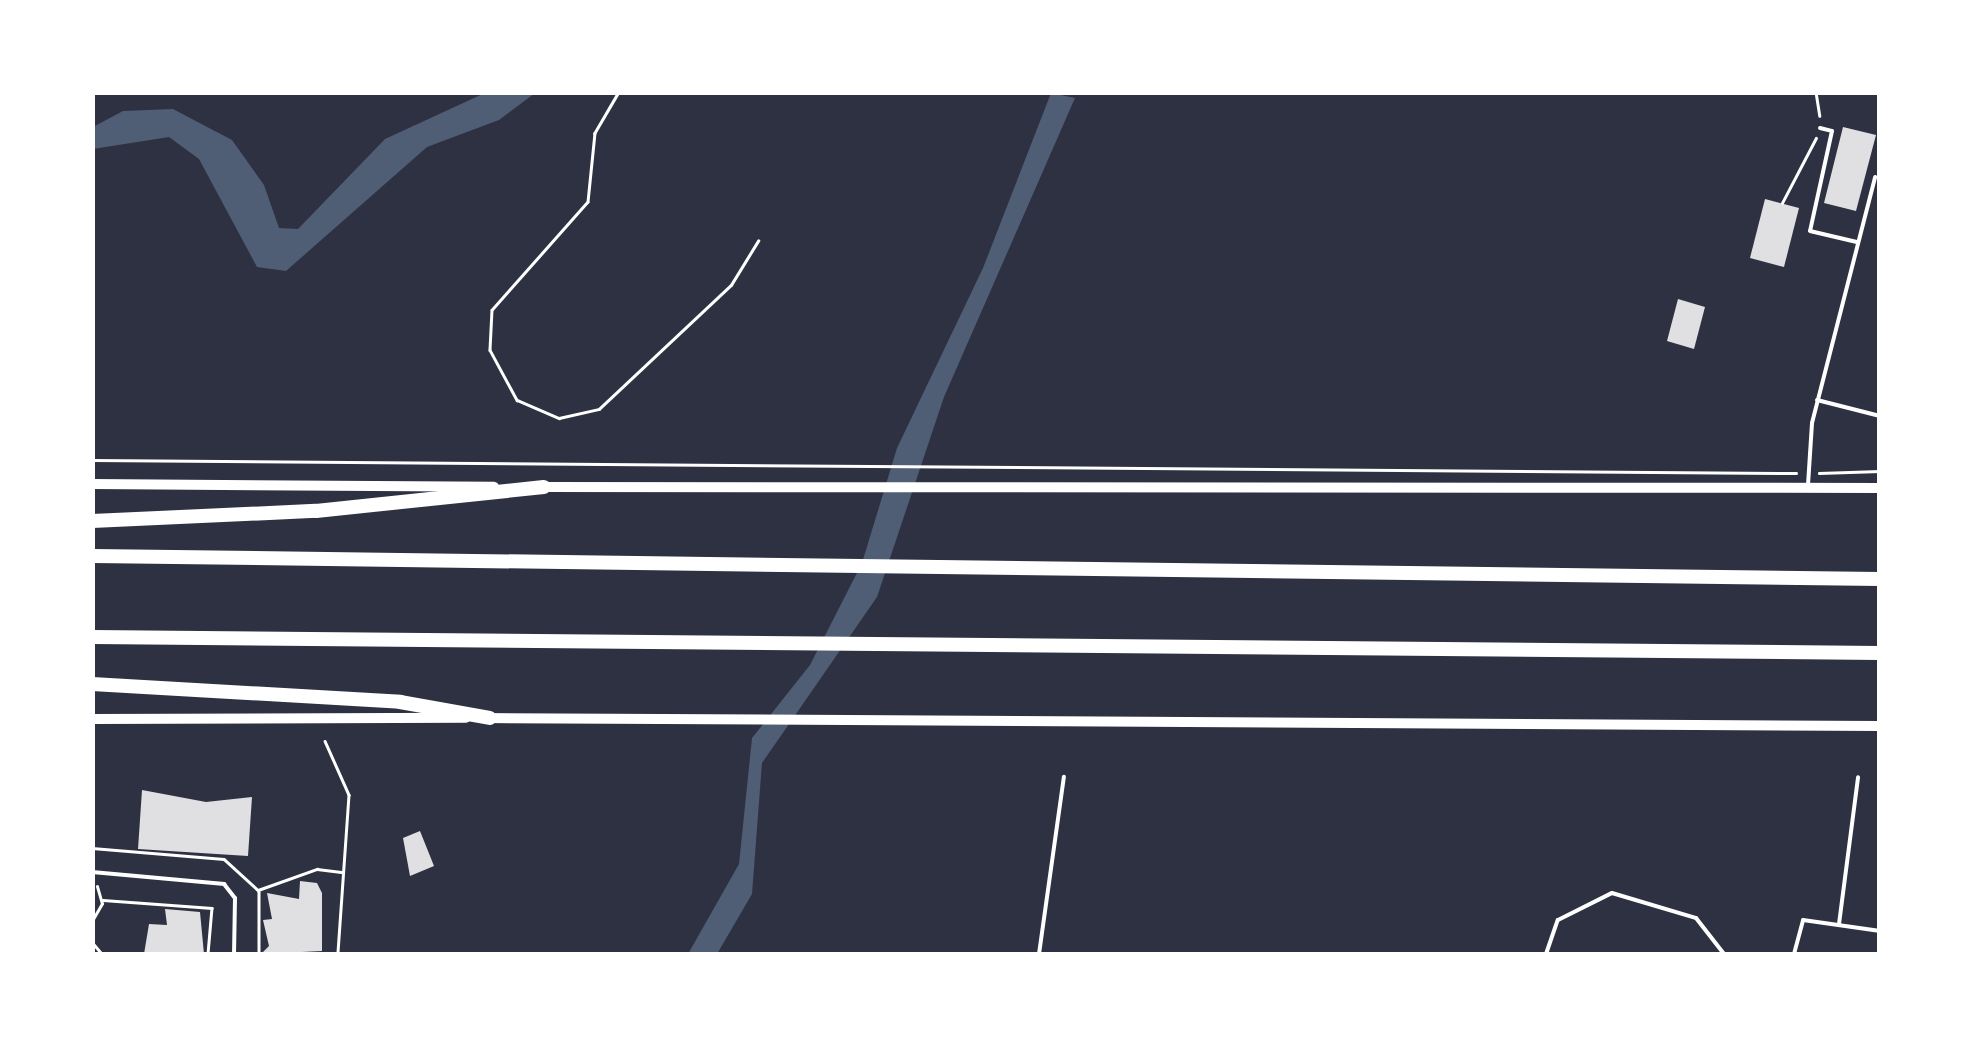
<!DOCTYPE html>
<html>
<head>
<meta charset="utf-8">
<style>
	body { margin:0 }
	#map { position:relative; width:1972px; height:1047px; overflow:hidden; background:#2d3142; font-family:Poppins,sans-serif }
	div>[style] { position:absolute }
	.water>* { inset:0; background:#4f5d75 }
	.building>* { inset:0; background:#e0e0e3 }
	.path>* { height:2.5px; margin:-1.25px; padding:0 1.25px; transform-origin:1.25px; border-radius:1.25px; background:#fff }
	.service>* { height:4px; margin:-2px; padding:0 2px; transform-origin:2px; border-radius:2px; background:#fff }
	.secondary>* { height:10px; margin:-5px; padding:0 5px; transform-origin:5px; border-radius:5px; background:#fff }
	.motorway>* { height:14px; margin:-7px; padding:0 7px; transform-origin:7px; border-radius:7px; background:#fff }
	span { translate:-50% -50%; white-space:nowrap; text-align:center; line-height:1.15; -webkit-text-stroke:10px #fff; paint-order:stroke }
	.frame { position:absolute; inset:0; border:95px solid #fff; pointer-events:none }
</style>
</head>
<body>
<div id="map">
	<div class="water">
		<i style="clip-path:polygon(487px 92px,535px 93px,499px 120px,427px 147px,286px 271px,257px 267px,199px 159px,169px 137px,93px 149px,93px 127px,123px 111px,173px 109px,232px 140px,264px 185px,279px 228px,298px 229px,385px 139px)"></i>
		<i style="clip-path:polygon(1051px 93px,1075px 98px,944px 397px,877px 597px,762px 763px,752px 894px,717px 954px,688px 954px,739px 864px,752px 738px,810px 665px,862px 563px,897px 448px,983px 268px)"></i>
	</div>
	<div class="building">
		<i style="clip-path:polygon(1843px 127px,1876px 135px,1856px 211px,1824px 203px)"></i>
		<i style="clip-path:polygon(1765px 199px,1799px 208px,1784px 267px,1750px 258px)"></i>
		<i style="clip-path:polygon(1678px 299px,1705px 307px,1694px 349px,1667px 341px)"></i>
		<i style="clip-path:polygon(142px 790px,206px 802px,252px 797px,248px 856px,138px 849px)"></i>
		<i style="clip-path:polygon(420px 831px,434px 866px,410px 876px,403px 838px)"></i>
		<i style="clip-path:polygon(300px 881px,317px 883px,322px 893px,322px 951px,261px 954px,269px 946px,263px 920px,272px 919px,267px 893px,299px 899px)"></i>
		<i style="clip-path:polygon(165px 909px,200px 912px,204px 954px,144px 954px,149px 924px,167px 925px)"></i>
	</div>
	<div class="path">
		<i style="left:619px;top:92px;width:48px;rotate:120.3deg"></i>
		<i style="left:595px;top:133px;width:69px;rotate:95.8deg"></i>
		<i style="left:588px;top:202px;width:144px;rotate:131.6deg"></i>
		<i style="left:492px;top:310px;width:40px;rotate:92.9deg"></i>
		<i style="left:490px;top:350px;width:57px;rotate:61.6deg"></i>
		<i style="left:517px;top:400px;width:46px;rotate:23.2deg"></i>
		<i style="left:559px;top:418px;width:41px;rotate:-12.7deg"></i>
		<i style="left:599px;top:409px;width:181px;rotate:-43.2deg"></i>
		<i style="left:731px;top:285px;width:52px;rotate:-58.5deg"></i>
		<i style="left:1816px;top:92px;width:24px;rotate:81deg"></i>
		<i style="left:1782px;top:203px;width:73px;rotate:-62.4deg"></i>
		<i style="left:92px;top:460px;width:1704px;rotate:0.44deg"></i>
		<i style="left:1819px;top:473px;width:61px;rotate:-1.9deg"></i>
		<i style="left:325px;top:741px;width:59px;rotate:66deg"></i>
		<i style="left:349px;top:795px;width:159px;rotate:94deg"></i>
		<i style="left:92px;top:848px;width:132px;rotate:4.8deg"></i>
		<i style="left:224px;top:859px;width:46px;rotate:42.4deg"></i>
		<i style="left:258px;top:890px;width:63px;rotate:-19.6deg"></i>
		<i style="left:317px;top:869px;width:26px;rotate:7deg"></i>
		<i style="left:259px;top:892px;width:62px;rotate:90deg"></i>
		<i style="left:103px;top:900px;width:109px;rotate:4.2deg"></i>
		<i style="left:212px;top:908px;width:46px;rotate:95deg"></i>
		<i style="left:92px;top:921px;width:20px;rotate:-60deg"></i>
		<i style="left:102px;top:904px;width:18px;rotate:-106deg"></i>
		<i style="left:92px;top:942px;width:16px;rotate:50deg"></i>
	</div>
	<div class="service">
		<i style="left:1820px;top:128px;width:12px;rotate:14deg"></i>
		<i style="left:1832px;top:131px;width:102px;rotate:102.4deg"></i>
		<i style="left:1810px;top:231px;width:48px;rotate:13.2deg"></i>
		<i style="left:1817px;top:400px;width:65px;rotate:14.3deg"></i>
		<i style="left:1808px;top:485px;width:62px;rotate:-86.3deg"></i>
		<i style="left:1812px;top:423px;width:254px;rotate:-75.6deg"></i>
		<i style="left:92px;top:872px;width:133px;rotate:5.2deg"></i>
		<i style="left:224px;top:884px;width:18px;rotate:52deg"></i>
		<i style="left:235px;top:898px;width:56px;rotate:91deg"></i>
		<i style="left:1839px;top:924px;width:148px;rotate:-82.6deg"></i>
		<i style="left:1039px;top:954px;width:179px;rotate:-82deg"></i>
		<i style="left:1546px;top:954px;width:36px;rotate:-71deg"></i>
		<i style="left:1558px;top:920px;width:60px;rotate:-26.6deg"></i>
		<i style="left:1612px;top:893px;width:88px;rotate:16.6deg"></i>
		<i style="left:1696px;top:918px;width:46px;rotate:52.1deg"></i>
		<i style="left:1794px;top:954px;width:35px;rotate:-75deg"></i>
		<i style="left:1803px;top:920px;width:78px;rotate:8.1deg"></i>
	</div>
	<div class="secondary">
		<i style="left:92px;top:484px;width:402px;rotate:0.4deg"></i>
		<i style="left:541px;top:487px;width:1339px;rotate:0.04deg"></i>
		<i style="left:483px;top:718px;width:1397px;rotate:0.33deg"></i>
		<i style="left:92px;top:719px;width:374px;rotate:-0.2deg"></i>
	</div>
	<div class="motorway">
		<i style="left:92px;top:521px;width:224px;rotate:-2.6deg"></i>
		<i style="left:316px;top:511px;width:229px;rotate:-6deg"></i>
		<i style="left:92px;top:556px;width:1788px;rotate:0.74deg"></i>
		<i style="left:92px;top:637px;width:1788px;rotate:0.51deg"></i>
		<i style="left:92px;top:684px;width:309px;rotate:3.3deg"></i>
		<i style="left:400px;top:702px;width:91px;rotate:10.1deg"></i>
	</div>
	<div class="frame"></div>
</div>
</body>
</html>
